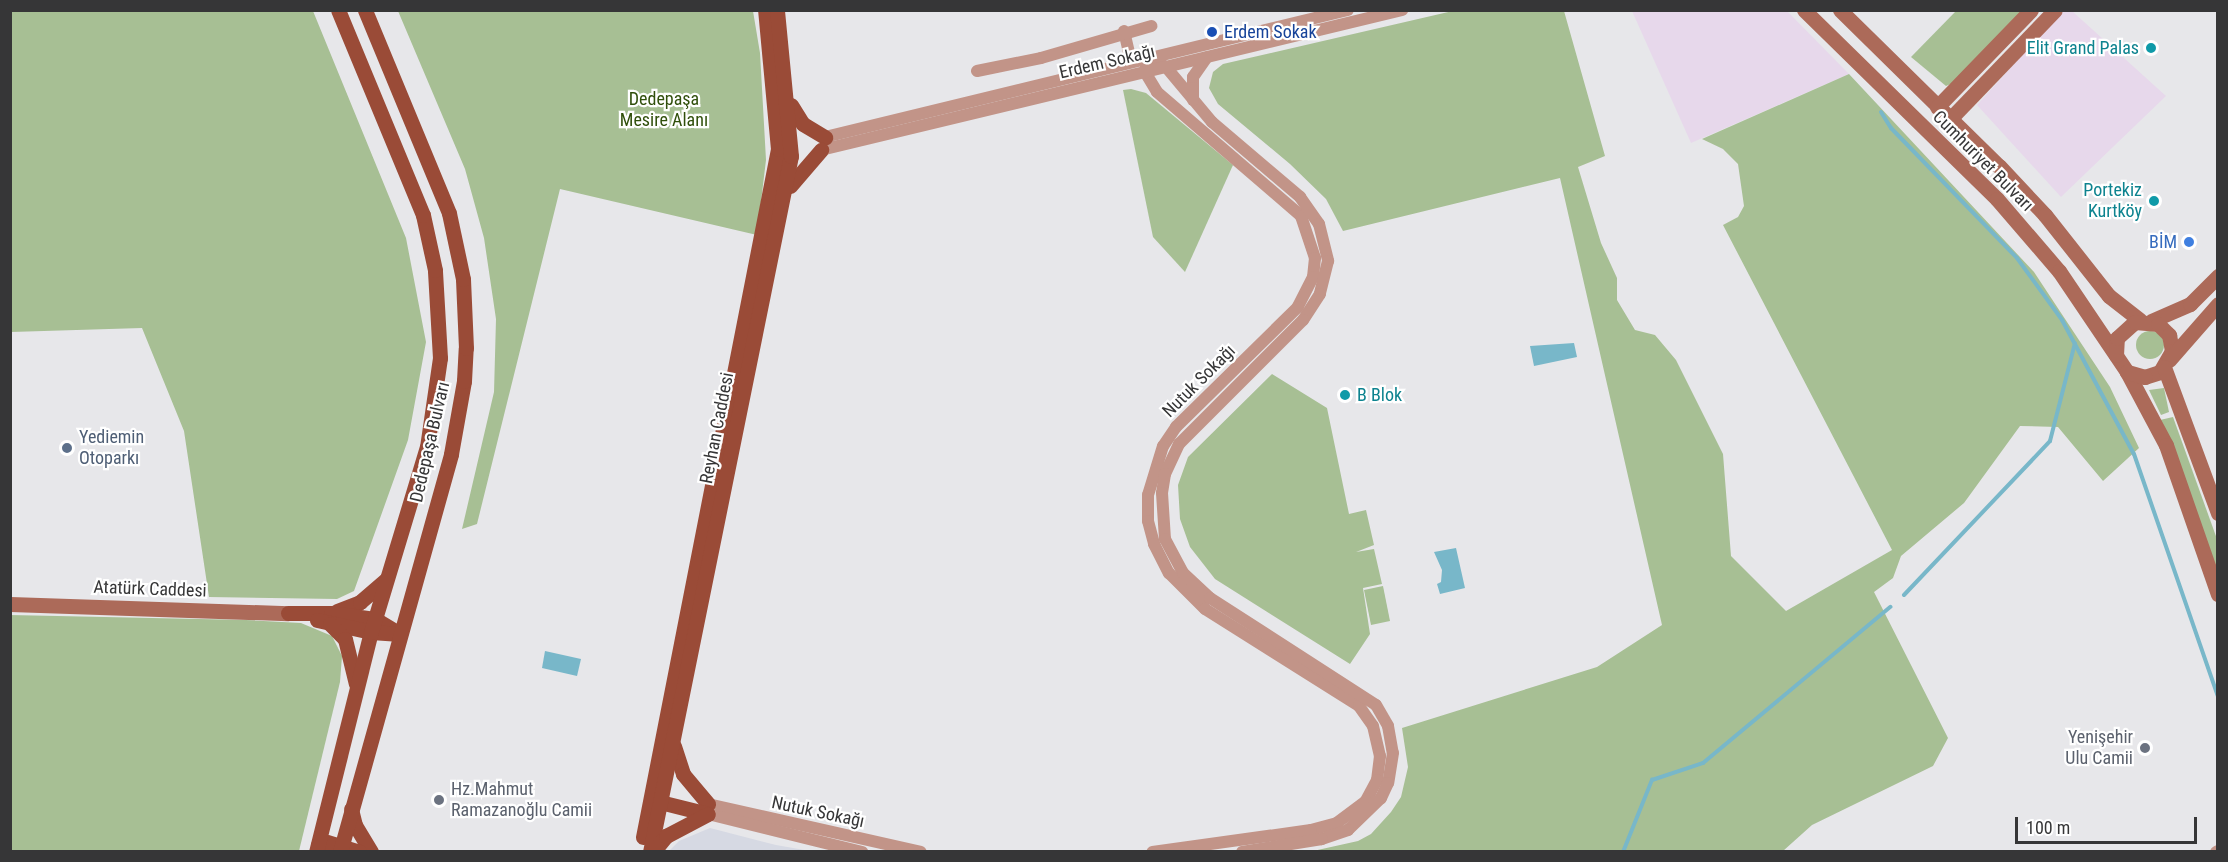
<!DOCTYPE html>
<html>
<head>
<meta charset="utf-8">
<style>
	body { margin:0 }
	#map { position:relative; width:2228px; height:862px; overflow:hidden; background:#e7e7ea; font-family:"Roboto Condensed",sans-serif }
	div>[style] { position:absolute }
	.commercial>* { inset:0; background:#e7d8eb }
	.built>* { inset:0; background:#d6d9e3 }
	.green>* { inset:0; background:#a7bf94 }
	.round { border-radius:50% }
	.water>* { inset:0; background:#78b7c9 }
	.stream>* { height:4px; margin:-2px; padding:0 2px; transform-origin:2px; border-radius:2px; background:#78b7c9 }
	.street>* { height:12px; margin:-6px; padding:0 6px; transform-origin:6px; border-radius:6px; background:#c29488 }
	.secondary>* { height:15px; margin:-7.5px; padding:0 7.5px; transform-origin:7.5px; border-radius:7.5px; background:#ac6a59 }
	.primary>* { height:15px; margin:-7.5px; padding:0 7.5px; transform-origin:7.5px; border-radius:7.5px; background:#9a4b37 }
	.dots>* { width:16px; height:16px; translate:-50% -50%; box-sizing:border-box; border:3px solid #fff; border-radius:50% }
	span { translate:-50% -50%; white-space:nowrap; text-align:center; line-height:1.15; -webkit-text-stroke:4.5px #fff; paint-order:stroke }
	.transit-label { font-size:18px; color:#164399 }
	.left { translate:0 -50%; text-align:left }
	.culture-label { font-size:18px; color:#0d838f }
	.right { translate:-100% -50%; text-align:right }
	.street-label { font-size:18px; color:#363637 }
	.park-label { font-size:18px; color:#304f0b }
	.shop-label { font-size:18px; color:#366cbe }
	.service-label { font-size:18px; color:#4e5e75 }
	.worship-label { font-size:18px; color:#5b616d }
	.frame { position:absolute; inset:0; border:12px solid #363637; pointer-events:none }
	.scale { position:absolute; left:2015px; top:817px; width:182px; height:27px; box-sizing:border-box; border:3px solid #363637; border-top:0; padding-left:8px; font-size:18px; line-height:21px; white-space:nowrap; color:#363637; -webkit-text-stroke:4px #fff; paint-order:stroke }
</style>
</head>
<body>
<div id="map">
	<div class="commercial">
		<i style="clip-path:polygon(2063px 10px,2072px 11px,2166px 96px,2061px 197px,1977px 105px)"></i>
		<i style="clip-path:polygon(1632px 11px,1787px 11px,1849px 74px,1691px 143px)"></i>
	</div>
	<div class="built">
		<i style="clip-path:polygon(710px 828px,776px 845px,810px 851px,669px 851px,679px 841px)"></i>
	</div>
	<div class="green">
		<i style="clip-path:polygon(1457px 10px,1564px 11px,1605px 156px,1578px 167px,1601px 243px,1617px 278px,1617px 300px,1635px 330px,1655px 335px,1676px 360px,1723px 454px,1731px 556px,1786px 611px,1892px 550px,1723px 225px,1738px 217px,1744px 206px,1738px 164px,1723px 149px,1702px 139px,1849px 74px,2034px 272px,2110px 387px,2139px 448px,2103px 481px,2058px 427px,2020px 426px,1964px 503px,1901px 556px,1893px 578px,1874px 592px,1948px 738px,1933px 766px,1812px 825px,1783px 851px,1313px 851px,1358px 841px,1371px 834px,1391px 812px,1401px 797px,1408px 767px,1402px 728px,1597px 667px,1662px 625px,1560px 178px,1343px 231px,1326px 199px,1290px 164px,1218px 104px,1209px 88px,1213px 72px,1223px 64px)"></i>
		<i style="clip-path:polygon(10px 11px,313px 11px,406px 238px,426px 342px,408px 440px,354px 591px,337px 599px,209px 597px,184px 431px,142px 328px,11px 332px)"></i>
		<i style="clip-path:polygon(398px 11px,753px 11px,760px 53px,766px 160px,757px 235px,560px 189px,477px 524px,462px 529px,494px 392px,496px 319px,484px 238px,465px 169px)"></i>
		<i style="clip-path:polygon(1956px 11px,2023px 11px,1953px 83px,1946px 86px,1911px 57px)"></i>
		<i style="clip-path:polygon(1131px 89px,1146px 93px,1233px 165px,1185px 272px,1153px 237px,1123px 90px)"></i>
		<i class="round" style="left:2136px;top:331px;width:28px;height:28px"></i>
		<i style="clip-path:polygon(1272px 374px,1327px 408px,1349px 514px,1366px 510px,1374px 545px,1356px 552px,1374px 549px,1382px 584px,1363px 588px,1370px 634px,1350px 664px,1215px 579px,1190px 547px,1180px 519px,1178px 485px,1188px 457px)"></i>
		<i style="clip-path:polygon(2164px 388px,2169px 412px,2161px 415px,2149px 390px)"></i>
		<i style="clip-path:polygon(2173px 417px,2217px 539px,2217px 574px,2160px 420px)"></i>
		<i style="clip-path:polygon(1383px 586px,1390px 621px,1371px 625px,1364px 590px)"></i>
		<i style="clip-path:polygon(10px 615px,246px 620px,301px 623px,332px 636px,342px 656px,340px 682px,299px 851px,11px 851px)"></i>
	</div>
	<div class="water">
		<i style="clip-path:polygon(1574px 343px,1577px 357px,1534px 366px,1530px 346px)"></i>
		<i style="clip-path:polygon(1456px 548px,1465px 588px,1440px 594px,1437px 584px,1441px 582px,1442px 570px,1434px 552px)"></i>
		<i style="clip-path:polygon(545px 651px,581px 659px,577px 676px,542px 668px)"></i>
	</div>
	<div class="stream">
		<i style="left:1881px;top:112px;width:19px;rotate:58deg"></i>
		<i style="left:1891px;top:128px;width:181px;rotate:45.9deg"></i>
		<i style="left:2017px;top:258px;width:77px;rotate:54deg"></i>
		<i style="left:2062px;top:320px;width:152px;rotate:61.8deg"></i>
		<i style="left:2134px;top:454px;width:256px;rotate:70.9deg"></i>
		<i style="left:1904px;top:595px;width:212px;rotate:-46.5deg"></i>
		<i style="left:2050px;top:441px;width:101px;rotate:-75.7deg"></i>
		<i style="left:1623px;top:852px;width:78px;rotate:-68.1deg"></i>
		<i style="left:1652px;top:780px;width:54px;rotate:-18.4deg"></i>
		<i style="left:1703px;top:763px;width:244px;rotate:-39.8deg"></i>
	</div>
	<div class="street">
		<i style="left:1124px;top:31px;width:31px;rotate:77deg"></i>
		<i style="left:1148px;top:57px;width:15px;rotate:101deg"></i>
		<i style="left:1145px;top:72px;width:23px;rotate:59deg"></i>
		<i style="left:1157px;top:92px;width:190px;rotate:40.7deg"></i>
		<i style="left:1301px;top:216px;width:44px;rotate:71.6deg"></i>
		<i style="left:1315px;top:258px;width:19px;rotate:96deg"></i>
		<i style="left:1313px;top:277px;width:34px;rotate:117deg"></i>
		<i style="left:1298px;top:307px;width:171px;rotate:135.5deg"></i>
		<i style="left:1176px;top:427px;width:23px;rotate:124deg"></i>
		<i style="left:1163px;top:446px;width:51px;rotate:107deg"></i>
		<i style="left:1148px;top:495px;width:26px;rotate:90deg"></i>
		<i style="left:1148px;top:521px;width:24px;rotate:75deg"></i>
		<i style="left:1154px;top:544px;width:33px;rotate:63deg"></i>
		<i style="left:1169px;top:573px;width:51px;rotate:45deg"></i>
		<i style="left:1205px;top:609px;width:182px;rotate:32.2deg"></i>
		<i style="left:1359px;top:706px;width:24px;rotate:55deg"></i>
		<i style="left:1373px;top:726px;width:31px;rotate:77deg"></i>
		<i style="left:1380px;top:756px;width:24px;rotate:97deg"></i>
		<i style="left:1377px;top:780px;width:24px;rotate:118deg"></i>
		<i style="left:1366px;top:801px;width:36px;rotate:143deg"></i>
		<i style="left:1337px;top:823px;width:27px;rotate:165deg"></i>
		<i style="left:1311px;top:830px;width:160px;rotate:172.1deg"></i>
		<i style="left:1148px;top:57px;width:21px;rotate:29deg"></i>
		<i style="left:1166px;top:67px;width:72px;rotate:50.1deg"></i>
		<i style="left:1212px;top:122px;width:116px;rotate:40.4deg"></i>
		<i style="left:1300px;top:197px;width:33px;rotate:55deg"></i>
		<i style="left:1319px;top:224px;width:38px;rotate:76deg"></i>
		<i style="left:1328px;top:261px;width:34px;rotate:104deg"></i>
		<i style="left:1320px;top:294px;width:31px;rotate:123deg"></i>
		<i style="left:1303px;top:320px;width:175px;rotate:135deg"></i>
		<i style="left:1179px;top:444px;width:33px;rotate:115deg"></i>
		<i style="left:1165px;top:474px;width:19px;rotate:99deg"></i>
		<i style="left:1162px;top:493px;width:46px;rotate:86.3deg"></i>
		<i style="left:1165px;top:539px;width:38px;rotate:62deg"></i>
		<i style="left:1183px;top:573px;width:37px;rotate:43deg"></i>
		<i style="left:1210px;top:598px;width:197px;rotate:32.8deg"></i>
		<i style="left:1376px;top:705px;width:24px;rotate:60deg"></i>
		<i style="left:1388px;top:726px;width:27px;rotate:80deg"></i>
		<i style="left:1393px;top:753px;width:30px;rotate:99deg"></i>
		<i style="left:1388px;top:783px;width:17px;rotate:115deg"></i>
		<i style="left:1381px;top:798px;width:46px;rotate:135.9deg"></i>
		<i style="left:1348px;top:830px;width:28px;rotate:161deg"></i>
		<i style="left:1322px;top:839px;width:81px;rotate:170.8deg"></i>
		<i style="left:977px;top:71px;width:65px;rotate:-11.5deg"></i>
		<i style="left:1041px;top:58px;width:115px;rotate:-16.2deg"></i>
		<i style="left:1193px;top:100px;width:23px;rotate:-90deg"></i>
		<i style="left:1193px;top:77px;width:24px;rotate:-55deg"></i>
		<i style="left:825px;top:137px;width:538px;rotate:-13.65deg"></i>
		<i style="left:821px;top:150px;width:598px;rotate:-13.55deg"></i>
		<i style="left:708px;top:804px;width:218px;rotate:12.7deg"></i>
		<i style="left:708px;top:814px;width:159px;rotate:13.9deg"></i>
		<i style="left:2216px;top:852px;width:2px;rotate:-27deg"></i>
	</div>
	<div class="secondary">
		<i style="left:1804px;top:10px;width:270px;rotate:44.4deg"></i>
		<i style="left:1997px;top:199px;width:95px;rotate:49.3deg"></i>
		<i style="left:2059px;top:271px;width:122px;rotate:56deg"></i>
		<i style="left:2127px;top:372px;width:83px;rotate:61.9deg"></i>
		<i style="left:2166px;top:445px;width:158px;rotate:70.8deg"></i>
		<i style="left:1840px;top:10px;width:223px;rotate:44.5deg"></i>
		<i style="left:1999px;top:166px;width:67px;rotate:46.8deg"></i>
		<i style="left:2045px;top:215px;width:103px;rotate:51.7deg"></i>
		<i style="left:2109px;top:296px;width:39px;rotate:38deg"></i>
		<i style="left:1937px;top:107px;width:135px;rotate:-45.9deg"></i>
		<i style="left:1950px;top:119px;width:151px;rotate:-46.1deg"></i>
		<i style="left:2151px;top:321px;width:43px;rotate:-23.6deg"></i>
		<i style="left:2190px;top:304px;width:40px;rotate:-45deg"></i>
		<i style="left:2116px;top:355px;width:17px;rotate:-87deg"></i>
		<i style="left:2117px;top:338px;width:24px;rotate:-42deg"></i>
		<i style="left:2135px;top:322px;width:23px;rotate:5deg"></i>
		<i style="left:2158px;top:324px;width:16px;rotate:45deg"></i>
		<i style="left:2169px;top:335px;width:16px;rotate:79deg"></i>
		<i style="left:2172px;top:351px;width:24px;rotate:120deg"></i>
		<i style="left:2160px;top:372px;width:16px;rotate:162deg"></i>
		<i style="left:2145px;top:377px;width:19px;rotate:-164deg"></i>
		<i style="left:2169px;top:360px;width:74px;rotate:-48.8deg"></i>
		<i style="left:2164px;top:367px;width:156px;rotate:69.7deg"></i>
		<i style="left:10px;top:604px;width:278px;rotate:1.9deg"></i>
	</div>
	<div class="primary">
		<i style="left:791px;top:105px;width:22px;rotate:58deg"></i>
		<i style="left:803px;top:124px;width:26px;rotate:31deg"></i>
		<i style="left:790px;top:186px;width:48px;rotate:-49.3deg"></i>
		<i style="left:337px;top:611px;width:25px;rotate:-21deg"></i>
		<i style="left:360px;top:602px;width:35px;rotate:-41deg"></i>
		<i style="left:288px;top:613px;width:43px"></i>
		<i style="left:331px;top:613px;width:44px;rotate:7.8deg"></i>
		<i style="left:375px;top:619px;width:29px;rotate:31deg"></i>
		<i style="left:317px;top:620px;width:55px;rotate:12.5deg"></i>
		<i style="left:371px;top:632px;width:29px;rotate:4deg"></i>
		<i style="left:330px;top:624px;width:21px;rotate:45deg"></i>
		<i style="left:345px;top:639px;width:46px;rotate:76.3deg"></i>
		<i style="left:674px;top:746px;width:29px;rotate:72deg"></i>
		<i style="left:683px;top:774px;width:39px;rotate:50deg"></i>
		<i style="left:654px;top:797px;width:8px;rotate:40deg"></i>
		<i style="left:660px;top:802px;width:49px;rotate:14deg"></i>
		<i style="left:351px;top:809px;width:16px;rotate:76deg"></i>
		<i style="left:355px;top:825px;width:31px;rotate:59deg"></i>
		<i style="left:643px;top:837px;width:701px;rotate:-78.9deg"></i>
		<i style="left:778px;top:149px;width:140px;rotate:-95.3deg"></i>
		<i style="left:318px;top:845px;width:9px;rotate:-18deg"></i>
		<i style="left:327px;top:842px;width:34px;rotate:17deg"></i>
		<i style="left:316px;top:852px;width:227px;rotate:-76deg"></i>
		<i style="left:371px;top:632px;width:193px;rotate:-73.2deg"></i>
		<i style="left:427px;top:447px;width:90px;rotate:-81.7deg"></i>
		<i style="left:440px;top:358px;width:88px;rotate:-93.3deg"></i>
		<i style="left:435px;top:270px;width:56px;rotate:-102.3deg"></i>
		<i style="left:423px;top:215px;width:222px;rotate:-112.5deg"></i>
		<i style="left:340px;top:852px;width:413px;rotate:-74.4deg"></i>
		<i style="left:451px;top:454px;width:74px;rotate:-79.9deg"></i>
		<i style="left:464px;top:381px;width:33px;rotate:-87deg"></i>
		<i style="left:466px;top:348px;width:69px;rotate:-92.5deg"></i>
		<i style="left:463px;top:279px;width:67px;rotate:-102deg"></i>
		<i style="left:449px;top:213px;width:220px;rotate:-112.5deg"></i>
		<i style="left:650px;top:852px;width:710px;rotate:-78.55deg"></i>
		<i style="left:791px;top:156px;width:147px;rotate:-95.5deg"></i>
		<i style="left:653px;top:852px;width:21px;rotate:-51deg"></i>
		<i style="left:666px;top:836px;width:47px;rotate:-27.6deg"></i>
	</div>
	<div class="dots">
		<i style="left:1212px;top:32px;background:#1a4fb4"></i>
		<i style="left:2151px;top:48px;background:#0f9aa8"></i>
		<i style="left:2154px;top:201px;background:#0f9aa8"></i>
		<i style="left:2189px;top:242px;background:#3f7fe0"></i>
		<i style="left:1345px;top:395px;background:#0f9aa8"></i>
		<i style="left:67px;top:448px;background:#5c6f8a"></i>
		<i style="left:2145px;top:748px;background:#6b7280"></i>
		<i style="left:439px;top:800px;background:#6b7280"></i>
	</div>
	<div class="transit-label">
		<span class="left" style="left:1224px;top:32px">Erdem Sokak</span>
	</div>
	<div class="culture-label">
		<span class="right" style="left:2139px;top:48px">Elit Grand Palas</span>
		<span class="right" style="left:2142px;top:201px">Portekiz<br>Kurtköy</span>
		<span class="left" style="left:1357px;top:395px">B Blok</span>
	</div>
	<div class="street-label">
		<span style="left:1107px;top:62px;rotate:-13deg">Erdem Sokağı</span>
		<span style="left:1983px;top:161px;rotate:45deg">Cumhuriyet Bulvarı</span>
		<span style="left:1199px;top:381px;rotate:-45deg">Nutuk Sokağı</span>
		<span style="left:717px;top:428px;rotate:-79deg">Reyhan Caddesi</span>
		<span style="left:430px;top:442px;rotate:-77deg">Dedepaşa Bulvarı</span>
		<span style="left:150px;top:589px;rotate:2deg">Atatürk Caddesi</span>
		<span style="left:818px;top:812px;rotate:12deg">Nutuk Sokağı</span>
	</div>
	<div class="park-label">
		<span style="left:664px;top:110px">Dedepaşa<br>Mesire Alanı</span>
	</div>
	<div class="shop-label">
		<span class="right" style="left:2177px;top:242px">BİM</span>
	</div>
	<div class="service-label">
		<span class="left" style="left:79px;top:448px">Yediemin<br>Otoparkı</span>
	</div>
	<div class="worship-label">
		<span class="right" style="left:2133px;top:748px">Yenişehir<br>Ulu Camii</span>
		<span class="left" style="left:451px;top:800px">Hz.Mahmut<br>Ramazanoğlu Camii</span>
	</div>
	<div class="frame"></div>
	<div class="scale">100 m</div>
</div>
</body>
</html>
